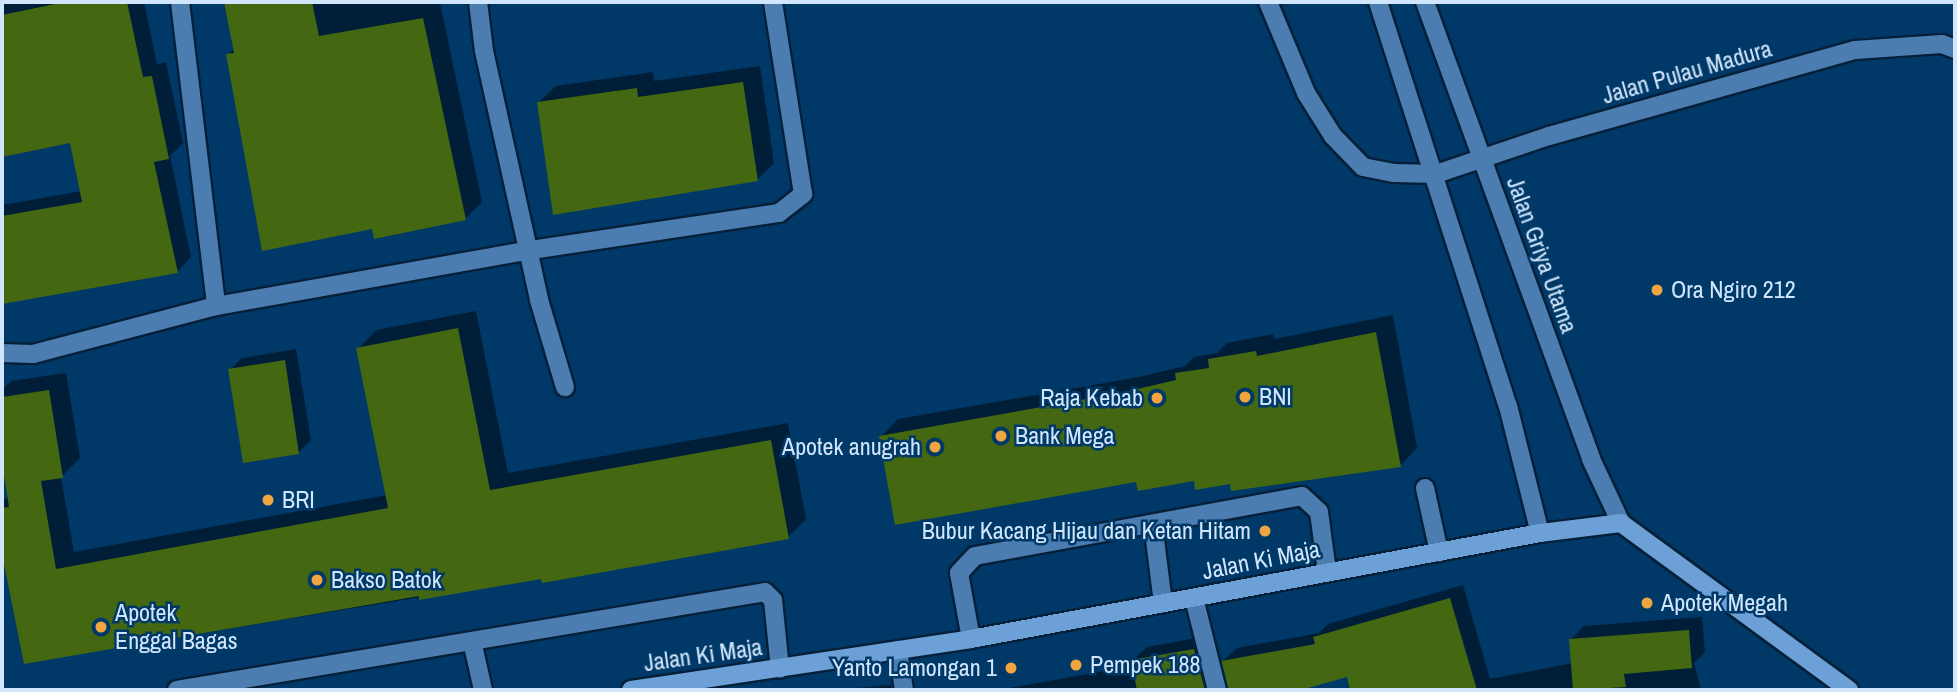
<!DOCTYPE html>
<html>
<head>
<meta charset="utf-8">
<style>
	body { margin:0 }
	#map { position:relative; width:1957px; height:692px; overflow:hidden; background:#003967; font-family:"Archivo Narrow",sans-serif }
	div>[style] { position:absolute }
	.shadow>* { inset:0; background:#0007 }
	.building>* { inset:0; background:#446711 }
	.roads { filter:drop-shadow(2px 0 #062039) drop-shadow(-2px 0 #062039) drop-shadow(0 2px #062039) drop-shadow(0 -2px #062039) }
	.minor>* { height:18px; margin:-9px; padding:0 9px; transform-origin:9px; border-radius:9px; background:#4b7db0 }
	.major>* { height:18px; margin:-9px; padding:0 9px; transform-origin:9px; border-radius:9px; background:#6ca0d6 }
	.dots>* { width:19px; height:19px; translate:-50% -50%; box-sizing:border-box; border:4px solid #003967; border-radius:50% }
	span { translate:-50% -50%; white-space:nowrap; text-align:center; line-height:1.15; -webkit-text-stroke:5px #003967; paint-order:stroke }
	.street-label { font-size:24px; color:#d1e6fd }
	.poi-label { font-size:24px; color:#d1e6fd }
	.left { translate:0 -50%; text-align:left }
	.right { translate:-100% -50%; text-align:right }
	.frame { position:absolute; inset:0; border:4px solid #d1e6fd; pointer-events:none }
</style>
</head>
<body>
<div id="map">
	<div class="shadow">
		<i style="clip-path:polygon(2px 2px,144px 2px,157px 64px,166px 62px,183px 143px,170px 156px,191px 257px,177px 272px,2px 303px,2px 205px,82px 191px,71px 141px,2px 156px)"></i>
		<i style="clip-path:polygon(226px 2px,440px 3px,482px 202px,465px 219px,373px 227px,228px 55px,235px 48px)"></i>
		<i style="clip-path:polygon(760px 66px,774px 163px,757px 180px,539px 102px,556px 86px,653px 72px,654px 81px)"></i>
		<i style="clip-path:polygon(476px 311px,508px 473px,788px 423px,806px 519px,788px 537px,26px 662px,6px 551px,2px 552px,2px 502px,9px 495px,2px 452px,2px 390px,11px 381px,66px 373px,80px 458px,61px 477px,74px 552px,387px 495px,358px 349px,376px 330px)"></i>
		<i style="clip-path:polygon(1393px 315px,1417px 448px,1400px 466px,1232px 482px,1137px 480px,881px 437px,898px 419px,1139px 377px,1185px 366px,1194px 357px,1217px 353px,1227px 343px,1273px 334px,1274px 339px)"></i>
		<i style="clip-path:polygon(296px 349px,311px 440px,299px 452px,230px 370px,242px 358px)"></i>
		<i style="clip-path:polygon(1463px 585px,1490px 679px,1573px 663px,1571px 639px,1584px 626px,1702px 617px,1705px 652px,1694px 663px,1701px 690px,1352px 690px,1348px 675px,1297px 690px,998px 690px,1134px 666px,1133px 660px,1147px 647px,1207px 636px,1219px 680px,1228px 685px,1223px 661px,1237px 648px,1319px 633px,1328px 624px)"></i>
		<i style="clip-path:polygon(891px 685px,892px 690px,855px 690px,856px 688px)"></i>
	</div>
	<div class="building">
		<i style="clip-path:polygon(65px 2px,127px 2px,143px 77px,152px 76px,169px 159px,154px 162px,178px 273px,2px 304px,2px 216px,82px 202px,70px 143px,2px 157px,2px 15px)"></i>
		<i style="clip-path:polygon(224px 2px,312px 2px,319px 36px,423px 18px,466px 220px,374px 239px,372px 229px,262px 251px,226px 54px,234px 53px)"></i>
		<i style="clip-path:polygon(743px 82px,758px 181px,553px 215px,537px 102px,637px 88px,638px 97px)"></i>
		<i style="clip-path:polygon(458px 328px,490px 490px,771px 440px,789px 539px,542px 583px,541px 579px,419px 600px,419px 596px,24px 664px,2px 554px,2px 508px,9px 507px,2px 463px,2px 397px,49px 390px,63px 478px,41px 481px,56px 569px,388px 508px,356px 348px)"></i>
		<i style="clip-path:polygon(1376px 332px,1401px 467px,1231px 491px,1230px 484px,1195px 490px,1194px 481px,1138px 491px,1136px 482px,895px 525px,879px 436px,1120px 393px,1176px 380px,1175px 373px,1209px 368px,1208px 359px,1256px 351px,1257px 356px)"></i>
		<i style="clip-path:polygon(285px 360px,299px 454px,243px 463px,228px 369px)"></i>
		<i style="clip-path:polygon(1450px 598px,1477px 690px,1350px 690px,1347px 677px,1301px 690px,1228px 690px,1221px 661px,1315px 644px,1313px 637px)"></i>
		<i style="clip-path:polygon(1689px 630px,1692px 668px,1624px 674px,1626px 687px,1573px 690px,1569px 639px)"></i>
		<i style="clip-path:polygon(1194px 649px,1205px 690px,1137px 690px,1131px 660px)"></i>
	</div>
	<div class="roads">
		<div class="minor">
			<i style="left:180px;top:2px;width:306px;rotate:83.2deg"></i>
			<i style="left:478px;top:2px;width:49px;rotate:83deg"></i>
			<i style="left:484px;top:51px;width:255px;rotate:77.5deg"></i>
			<i style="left:539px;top:300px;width:91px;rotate:73.4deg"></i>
			<i style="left:1268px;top:2px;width:99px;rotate:67.3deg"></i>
			<i style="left:1306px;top:93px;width:51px;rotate:57.9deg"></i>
			<i style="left:1333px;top:136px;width:43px;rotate:45.9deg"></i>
			<i style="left:1363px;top:167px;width:32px;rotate:11deg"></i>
			<i style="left:1394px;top:173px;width:42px;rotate:1.4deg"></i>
			<i style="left:1436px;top:174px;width:119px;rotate:-18.6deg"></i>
			<i style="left:1549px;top:136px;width:318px;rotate:-15.7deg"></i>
			<i style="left:1855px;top:50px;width:87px;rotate:-3.9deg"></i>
			<i style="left:1942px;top:44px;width:14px;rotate:21deg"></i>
			<i style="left:1378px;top:2px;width:424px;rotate:72.2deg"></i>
			<i style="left:1508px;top:406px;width:131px;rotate:75.9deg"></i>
			<i style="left:1425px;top:2px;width:486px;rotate:70deg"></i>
			<i style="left:1591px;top:459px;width:71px;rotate:64.9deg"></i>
			<i style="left:2px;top:353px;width:31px;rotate:2deg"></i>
			<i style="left:33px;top:354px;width:189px;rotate:-14.7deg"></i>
			<i style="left:216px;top:306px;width:320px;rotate:-10.1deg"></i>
			<i style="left:531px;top:250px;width:251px;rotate:-8.5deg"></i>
			<i style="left:779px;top:213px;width:31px;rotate:-38deg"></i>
			<i style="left:803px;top:194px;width:194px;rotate:-98.9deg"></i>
			<i style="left:1425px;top:488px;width:66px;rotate:77.7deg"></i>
			<i style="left:1153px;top:524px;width:80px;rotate:82.8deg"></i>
			<i style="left:1194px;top:598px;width:95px;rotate:76deg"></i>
			<i style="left:971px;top:639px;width:67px;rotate:-100.3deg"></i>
			<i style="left:959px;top:573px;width:23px;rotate:-47deg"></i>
			<i style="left:975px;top:556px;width:332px;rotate:-10.4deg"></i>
			<i style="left:1302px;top:496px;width:23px;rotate:43deg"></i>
			<i style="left:1319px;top:512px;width:61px;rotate:82.4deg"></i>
			<i style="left:472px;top:641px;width:50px;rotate:77.3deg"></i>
			<i style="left:898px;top:650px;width:40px;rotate:81.5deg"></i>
			<i style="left:177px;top:690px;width:596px;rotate:-9.46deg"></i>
			<i style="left:765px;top:592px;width:11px;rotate:45deg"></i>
			<i style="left:773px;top:600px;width:69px;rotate:84.2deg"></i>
		</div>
		<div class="major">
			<i style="left:631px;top:690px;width:344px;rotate:-8.5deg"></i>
			<i style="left:971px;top:639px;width:579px;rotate:-10.55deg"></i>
			<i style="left:1540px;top:533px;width:82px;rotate:-7deg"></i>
			<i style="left:1621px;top:523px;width:283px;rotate:36.2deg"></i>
		</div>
	</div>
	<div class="dots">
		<i style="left:1657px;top:290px;background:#f1a540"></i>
		<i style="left:1245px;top:397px;background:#f1a540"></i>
		<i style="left:1157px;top:398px;background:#f1a540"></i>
		<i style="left:1001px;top:436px;background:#f1a540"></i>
		<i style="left:935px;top:447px;background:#f1a540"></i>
		<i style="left:268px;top:500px;background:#f1a540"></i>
		<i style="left:1265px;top:531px;background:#f1a540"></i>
		<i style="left:317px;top:580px;background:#f1a540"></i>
		<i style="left:1647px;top:603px;background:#f1a540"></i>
		<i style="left:101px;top:627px;background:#f1a540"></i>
		<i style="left:1076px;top:665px;background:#f1a540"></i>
		<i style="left:1011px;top:668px;background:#f1a540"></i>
	</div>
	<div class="street-label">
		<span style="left:1687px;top:72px;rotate:-16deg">Jalan Pulau Madura</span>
		<span style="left:1542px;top:255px;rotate:70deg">Jalan Griya Utama</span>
		<span style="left:1261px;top:560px;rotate:-11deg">Jalan Ki Maja</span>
		<span style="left:703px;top:655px;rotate:-8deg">Jalan Ki Maja</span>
	</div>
	<div class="poi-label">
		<span class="left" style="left:1671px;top:290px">Ora Ngiro 212</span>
		<span class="left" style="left:1259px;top:397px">BNI</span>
		<span class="right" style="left:1143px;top:398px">Raja Kebab</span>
		<span class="left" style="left:1015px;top:436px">Bank Mega</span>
		<span class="right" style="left:921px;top:447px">Apotek anugrah</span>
		<span class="left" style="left:282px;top:500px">BRI</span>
		<span class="right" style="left:1251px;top:531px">Bubur Kacang Hijau dan Ketan Hitam</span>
		<span class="left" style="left:331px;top:580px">Bakso Batok</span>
		<span class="left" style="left:1661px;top:603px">Apotek Megah</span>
		<span class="left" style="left:115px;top:627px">Apotek<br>Enggal Bagas</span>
		<span class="left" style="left:1090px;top:665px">Pempek 188</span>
		<span class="right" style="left:997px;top:668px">Yanto Lamongan 1</span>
	</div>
	<div class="frame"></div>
</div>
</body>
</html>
